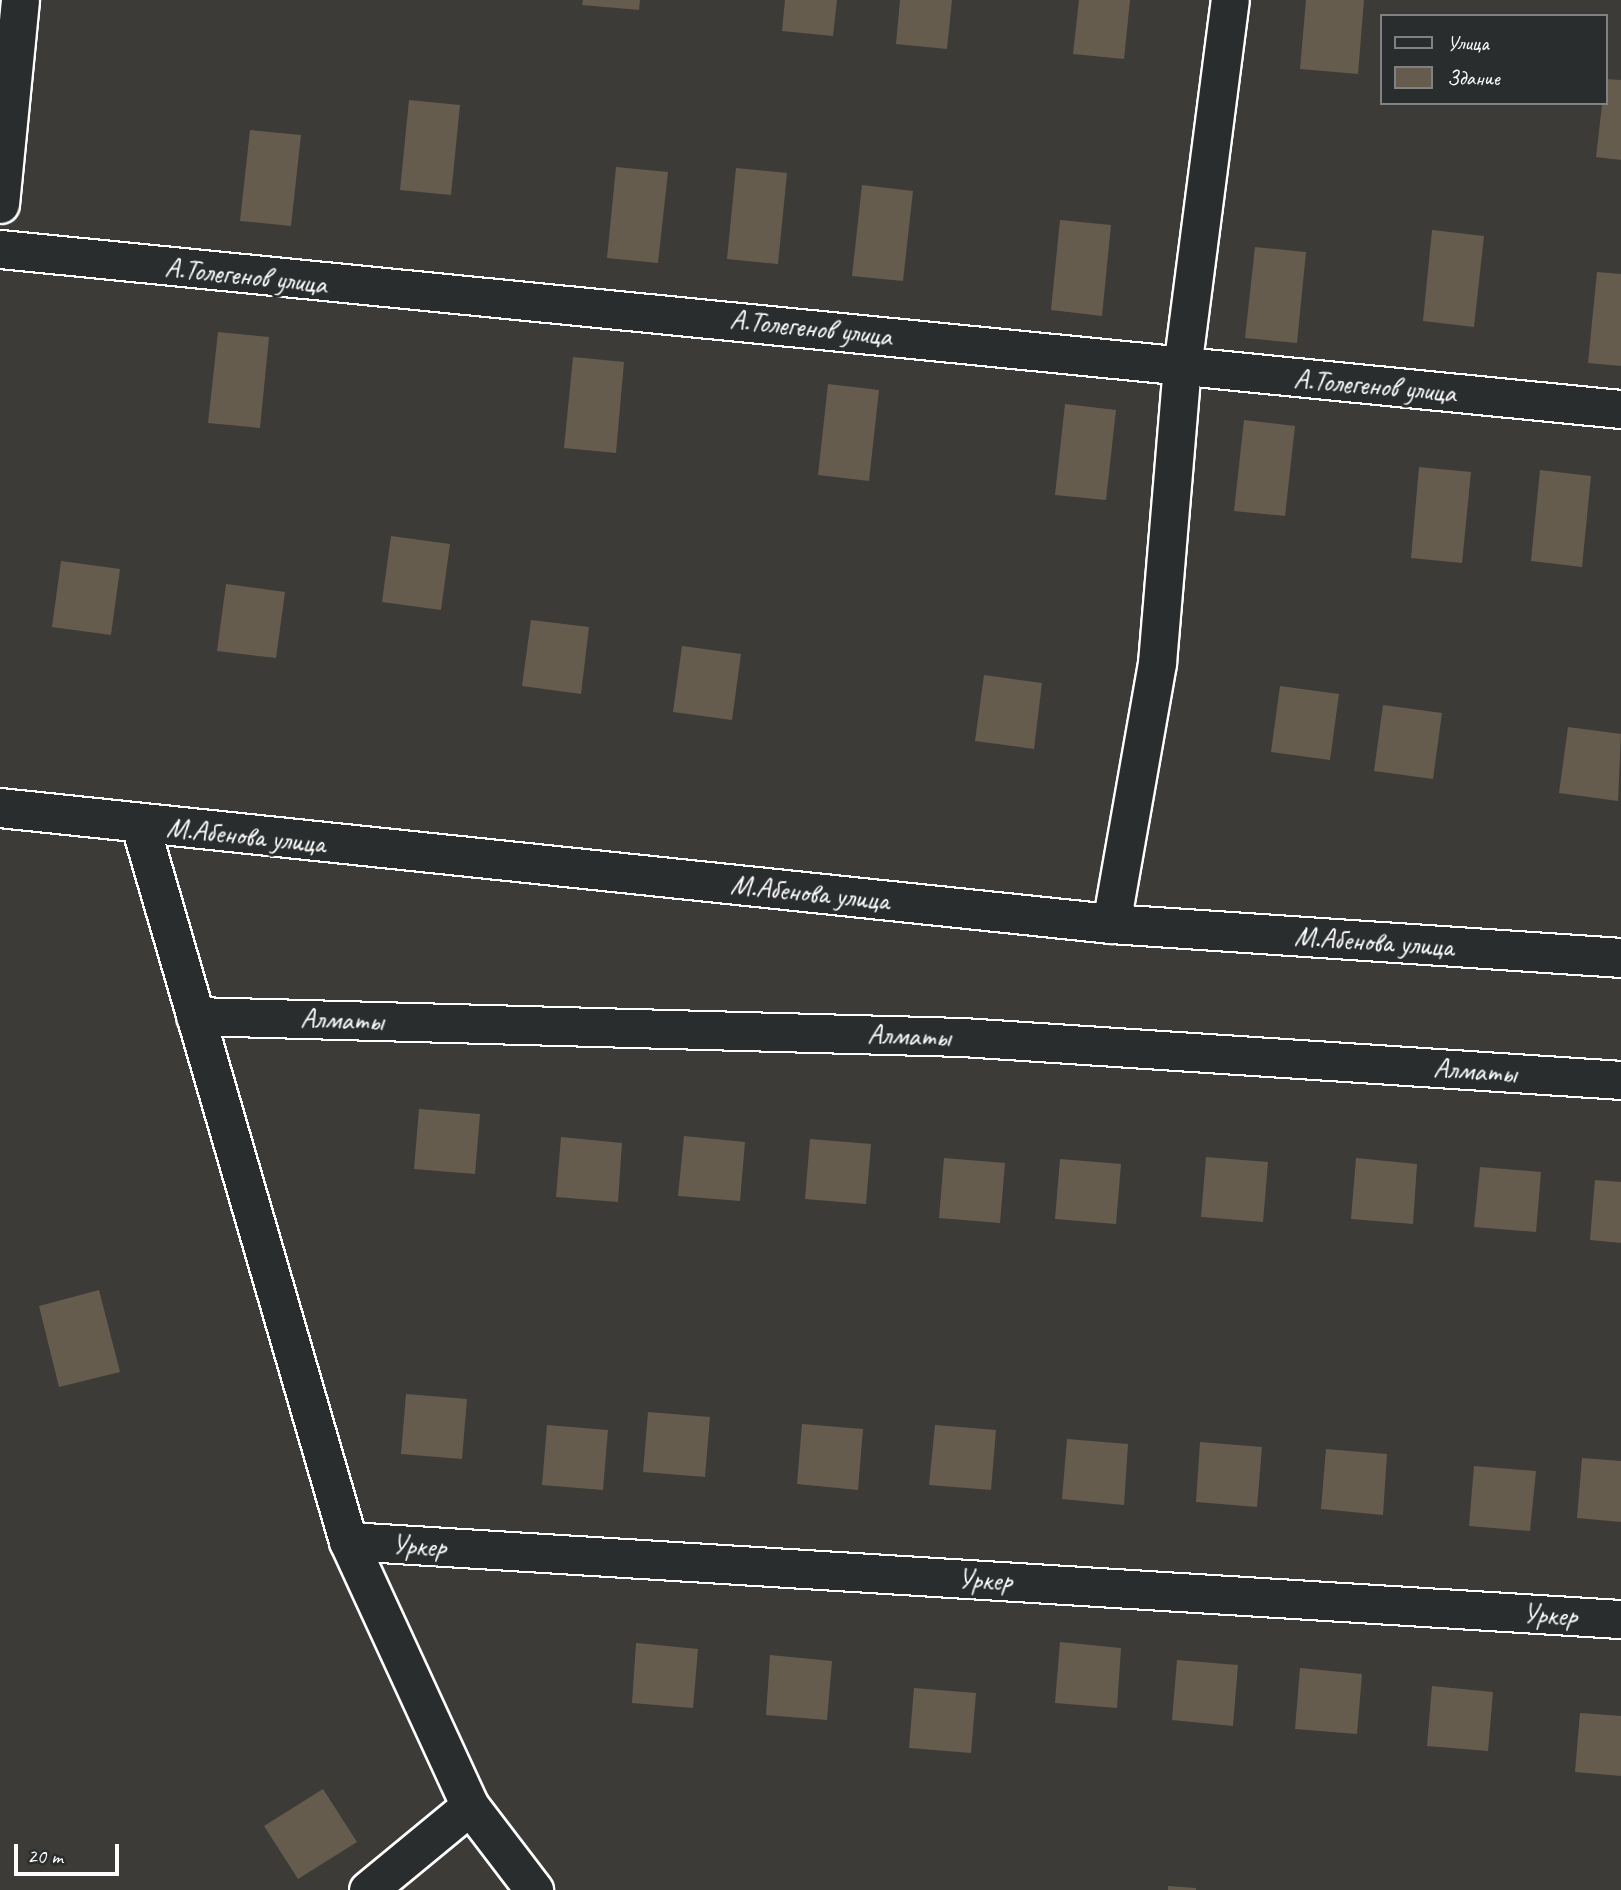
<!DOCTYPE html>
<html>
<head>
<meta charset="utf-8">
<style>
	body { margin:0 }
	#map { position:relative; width:1621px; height:1890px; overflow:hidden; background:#3c3b37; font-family:Caveat,sans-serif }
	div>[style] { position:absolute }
	.building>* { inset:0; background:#665c4d }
	.roads { filter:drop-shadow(2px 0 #fff) drop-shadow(-2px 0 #fff) drop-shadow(0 2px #fff) drop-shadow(0 -2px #fff) }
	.minor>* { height:37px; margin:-18.5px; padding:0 18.5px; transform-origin:18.5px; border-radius:18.5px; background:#2a2d2e }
	.secondary>* { height:38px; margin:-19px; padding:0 19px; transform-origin:19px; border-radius:19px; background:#2a2d2e }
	span { translate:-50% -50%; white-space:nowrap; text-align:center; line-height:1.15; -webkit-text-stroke:6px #2a2d2e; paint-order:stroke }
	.street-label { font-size:28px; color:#fff }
	.legend { position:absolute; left:1380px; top:14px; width:228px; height:91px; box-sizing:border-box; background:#2a2d2e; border:2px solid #7f8182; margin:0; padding:9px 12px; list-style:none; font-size:21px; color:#fff }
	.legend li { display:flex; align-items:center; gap:14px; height:35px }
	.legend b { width:35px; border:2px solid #7f8182 }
	.scale { position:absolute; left:14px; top:1844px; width:105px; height:32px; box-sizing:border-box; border:4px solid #fff; border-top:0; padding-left:9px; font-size:21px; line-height:24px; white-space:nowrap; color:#fff; -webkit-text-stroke:5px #2a2d2e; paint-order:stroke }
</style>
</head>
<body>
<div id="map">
	<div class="building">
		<i style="clip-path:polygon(583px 0,640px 0,639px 10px,582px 5px)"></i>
		<i style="clip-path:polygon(785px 0,837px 0,833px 36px,782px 31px)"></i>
		<i style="clip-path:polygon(900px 0,952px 0,947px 49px,896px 44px)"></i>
		<i style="clip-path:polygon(1079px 0,1130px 0,1124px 59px,1073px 54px)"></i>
		<i style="clip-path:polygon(1306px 0,1364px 0,1358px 74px,1300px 69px)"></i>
		<i style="clip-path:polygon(1605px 79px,1621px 80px,1621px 160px,1596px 157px)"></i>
		<i style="clip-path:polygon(409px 100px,460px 105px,451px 195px,400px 190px)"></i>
		<i style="clip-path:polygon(250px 130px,301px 135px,291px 226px,240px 221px)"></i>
		<i style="clip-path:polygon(616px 167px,668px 172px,658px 263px,607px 258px)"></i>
		<i style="clip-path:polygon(736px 168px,787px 173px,778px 264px,727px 259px)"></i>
		<i style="clip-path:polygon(862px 185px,913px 191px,903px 281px,852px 276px)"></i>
		<i style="clip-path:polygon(1060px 220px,1111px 225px,1102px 316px,1051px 310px)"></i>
		<i style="clip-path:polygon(1432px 230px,1484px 236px,1474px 327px,1423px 321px)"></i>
		<i style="clip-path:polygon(1255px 247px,1306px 252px,1297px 343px,1245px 338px)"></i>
		<i style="clip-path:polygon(1597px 272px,1621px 274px,1621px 366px,1588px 363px)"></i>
		<i style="clip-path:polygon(218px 332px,269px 337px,260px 428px,208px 423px)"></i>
		<i style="clip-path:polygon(573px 357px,624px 362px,616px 453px,564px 448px)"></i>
		<i style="clip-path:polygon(828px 384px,879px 390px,869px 481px,818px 475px)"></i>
		<i style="clip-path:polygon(1065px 404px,1116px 410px,1106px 500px,1055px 495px)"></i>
		<i style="clip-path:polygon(1244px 420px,1295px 426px,1285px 516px,1234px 511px)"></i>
		<i style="clip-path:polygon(1419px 467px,1471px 472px,1462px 563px,1411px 558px)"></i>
		<i style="clip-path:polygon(1540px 470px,1591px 476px,1582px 567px,1531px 561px)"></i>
		<i style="clip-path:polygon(391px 536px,450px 544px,441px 610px,382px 602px)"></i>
		<i style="clip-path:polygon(61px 561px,120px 569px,111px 635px,52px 627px)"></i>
		<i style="clip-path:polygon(226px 584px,285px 592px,276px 658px,217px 651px)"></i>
		<i style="clip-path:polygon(531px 620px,589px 627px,581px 694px,522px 686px)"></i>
		<i style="clip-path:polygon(682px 646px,741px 654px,732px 720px,673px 712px)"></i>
		<i style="clip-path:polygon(984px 675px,1042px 683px,1034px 749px,975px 741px)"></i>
		<i style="clip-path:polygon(1280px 686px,1339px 694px,1330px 760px,1271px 752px)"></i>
		<i style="clip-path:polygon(1383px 705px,1442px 713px,1433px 779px,1374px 771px)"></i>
		<i style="clip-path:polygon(1568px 727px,1621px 734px,1618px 801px,1559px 793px)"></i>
		<i style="clip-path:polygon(419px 1109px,480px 1114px,475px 1174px,414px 1169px)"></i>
		<i style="clip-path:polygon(684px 1136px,745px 1142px,740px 1201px,678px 1196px)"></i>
		<i style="clip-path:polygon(561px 1137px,622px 1143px,618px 1202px,556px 1197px)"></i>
		<i style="clip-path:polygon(810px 1139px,871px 1144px,866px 1204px,805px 1199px)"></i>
		<i style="clip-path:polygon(1206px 1157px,1268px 1162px,1263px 1222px,1201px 1217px)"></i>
		<i style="clip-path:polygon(944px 1158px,1005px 1163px,1000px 1223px,939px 1218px)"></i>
		<i style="clip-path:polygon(1356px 1158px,1417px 1164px,1413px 1224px,1351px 1219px)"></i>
		<i style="clip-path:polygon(1060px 1159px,1121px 1164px,1116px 1224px,1055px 1219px)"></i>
		<i style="clip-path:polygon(1480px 1167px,1541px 1172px,1536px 1232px,1474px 1227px)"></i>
		<i style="clip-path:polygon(1595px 1180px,1621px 1182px,1621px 1243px,1590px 1240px)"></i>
		<i style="clip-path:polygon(99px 1290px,120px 1372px,59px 1387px,39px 1306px)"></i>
		<i style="clip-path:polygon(406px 1394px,467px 1399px,462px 1459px,401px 1454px)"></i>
		<i style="clip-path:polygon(648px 1412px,710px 1417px,705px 1477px,643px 1472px)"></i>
		<i style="clip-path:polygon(802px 1424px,863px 1429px,858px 1490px,797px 1484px)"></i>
		<i style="clip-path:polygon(547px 1425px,608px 1430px,603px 1490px,542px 1485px)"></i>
		<i style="clip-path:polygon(935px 1425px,996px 1430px,991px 1490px,929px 1485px)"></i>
		<i style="clip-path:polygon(1067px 1439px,1128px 1444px,1124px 1505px,1062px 1499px)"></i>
		<i style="clip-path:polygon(1200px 1442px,1262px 1447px,1257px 1507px,1196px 1502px)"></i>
		<i style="clip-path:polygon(1326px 1449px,1387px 1454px,1383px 1515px,1321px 1509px)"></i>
		<i style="clip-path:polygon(1582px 1458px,1621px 1461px,1621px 1522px,1577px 1518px)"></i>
		<i style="clip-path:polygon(1474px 1466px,1536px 1471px,1530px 1531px,1469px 1526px)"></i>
		<i style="clip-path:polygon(1060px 1642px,1121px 1648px,1117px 1708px,1055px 1703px)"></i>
		<i style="clip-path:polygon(636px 1643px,698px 1649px,693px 1708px,632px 1703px)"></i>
		<i style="clip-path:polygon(770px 1655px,832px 1661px,827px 1720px,766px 1715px)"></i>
		<i style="clip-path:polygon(1177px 1660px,1238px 1665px,1233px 1726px,1172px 1720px)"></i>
		<i style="clip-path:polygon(1300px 1668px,1362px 1674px,1357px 1734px,1295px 1729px)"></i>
		<i style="clip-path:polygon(1432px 1686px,1493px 1692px,1488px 1751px,1427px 1746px)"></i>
		<i style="clip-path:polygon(914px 1688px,976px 1693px,971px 1753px,909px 1748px)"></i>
		<i style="clip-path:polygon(1580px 1713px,1621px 1716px,1621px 1776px,1575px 1772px)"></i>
		<i style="clip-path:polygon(323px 1789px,357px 1842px,298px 1879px,264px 1826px)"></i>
		<i style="clip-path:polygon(1168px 1886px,1196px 1888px,1196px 1890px,1168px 1890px)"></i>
	</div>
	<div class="roads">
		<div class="minor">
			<i style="left:0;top:204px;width:205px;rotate:-84.4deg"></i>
			<i style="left:0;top:249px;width:1629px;rotate:5.64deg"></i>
			<i style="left:140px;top:825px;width:746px;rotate:73.8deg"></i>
			<i style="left:348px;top:1541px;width:292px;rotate:65.3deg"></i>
			<i style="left:470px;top:1806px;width:106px;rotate:52.7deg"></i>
			<i style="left:1111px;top:924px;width:265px;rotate:-80deg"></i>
			<i style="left:1157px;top:663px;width:296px;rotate:-85.2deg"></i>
			<i style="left:1182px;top:368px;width:371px;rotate:-82.6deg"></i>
			<i style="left:195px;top:1016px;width:767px;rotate:1.57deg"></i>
			<i style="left:962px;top:1037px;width:660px;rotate:3.73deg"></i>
			<i style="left:348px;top:1541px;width:1275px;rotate:3.51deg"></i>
			<i style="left:368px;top:1890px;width:132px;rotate:-39.5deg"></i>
		</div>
		<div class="secondary">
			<i style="left:0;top:808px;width:1117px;rotate:5.96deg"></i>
			<i style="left:1111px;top:924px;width:511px;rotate:3.81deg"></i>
		</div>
	</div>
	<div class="street-label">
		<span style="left:246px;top:276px;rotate:6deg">А.Толегенов улица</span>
		<span style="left:811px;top:328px;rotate:6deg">А.Толегенов улица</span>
		<span style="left:1375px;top:386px;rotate:5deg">А.Толегенов улица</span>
		<span style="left:246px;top:836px;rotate:6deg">М.Абенова улица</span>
		<span style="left:810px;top:893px;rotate:6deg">М.Абенова улица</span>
		<span style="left:1374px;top:942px;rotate:4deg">М.Абенова улица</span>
		<span style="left:342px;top:1020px;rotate:2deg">Алматы</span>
		<span style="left:909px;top:1036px;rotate:2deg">Алматы</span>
		<span style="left:1475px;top:1071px;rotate:4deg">Алматы</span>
		<span style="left:419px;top:1546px;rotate:4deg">Уркер</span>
		<span style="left:985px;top:1580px;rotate:3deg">Уркер</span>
		<span style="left:1550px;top:1615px;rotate:4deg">Уркер</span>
	</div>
	<ul class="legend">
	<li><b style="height:9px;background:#2a2d2e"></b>Улица</li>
	<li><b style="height:19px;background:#665c4d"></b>Здание</li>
	</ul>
	<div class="scale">20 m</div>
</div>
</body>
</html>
